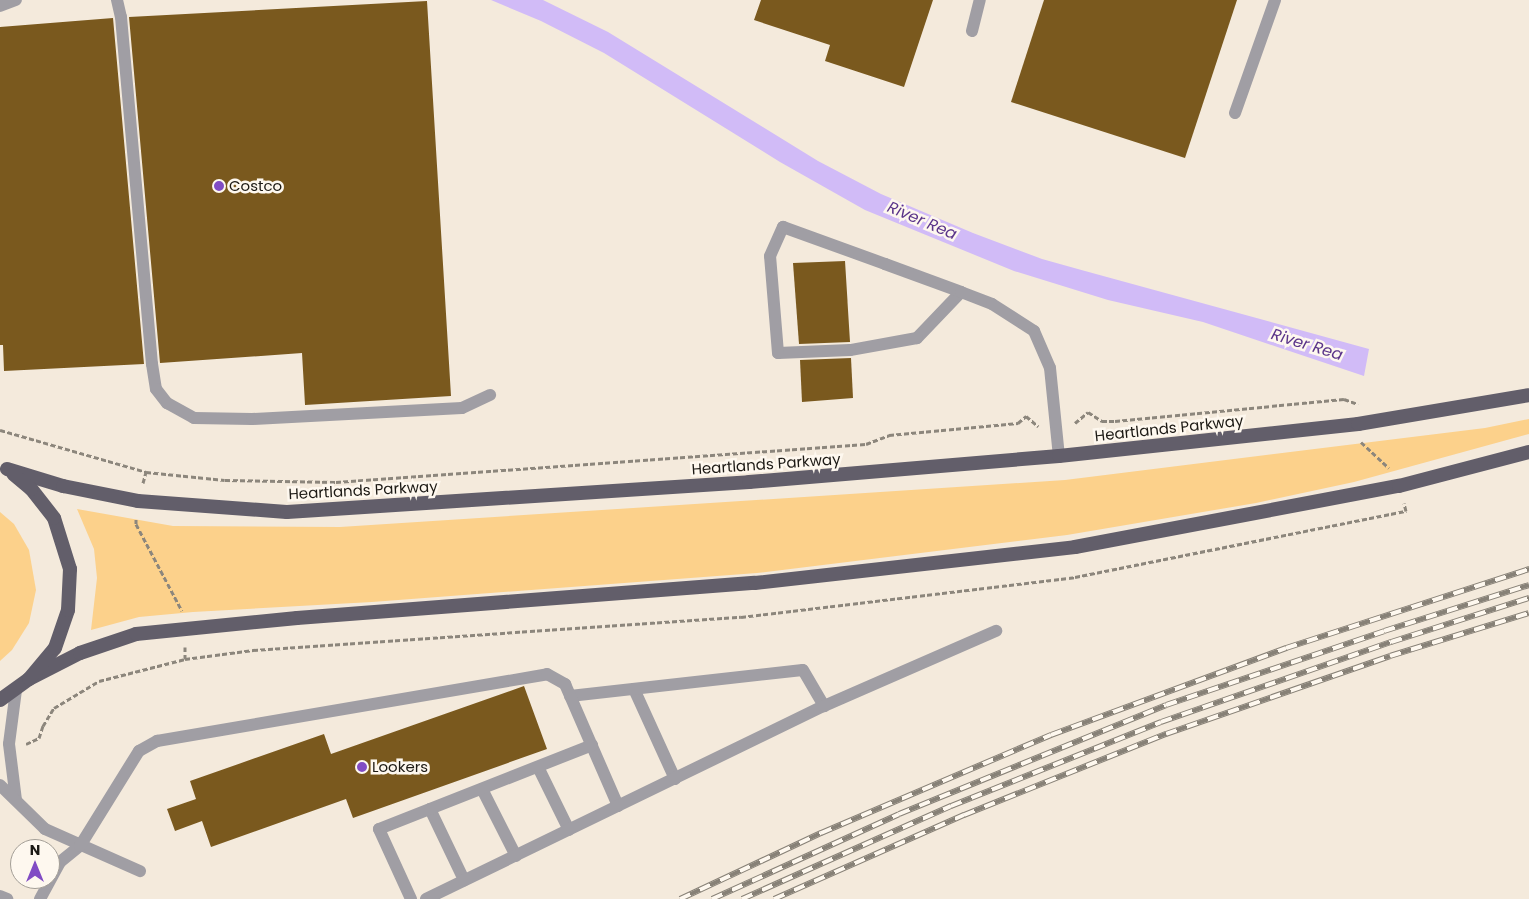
<!DOCTYPE html>
<html>
<head>
<meta charset="utf-8">
<style>
	body { margin:0 }
	#map { position:relative; width:1529px; height:899px; overflow:hidden; background:#f4eadc; font-family:Poppins,sans-serif }
	div>[style] { position:absolute }
	.green>* { inset:0; background:#fcd18b }
	.water>* { inset:0; background:#d1bbf7 }
	.building>* { inset:0; background:#7a591e }
	.path>* { height:3px; margin-top:-1.5px; transform-origin:0; background:repeating-linear-gradient(90deg,#8c867c 0 5px,transparent 0 7.5px) }
	.service>* { height:12px; margin:-6px; padding:0 6px; transform-origin:6px; border-radius:6px; background:#a09ea4 }
	.primary>* { height:14px; margin:-7px; padding:0 7px; transform-origin:7px; border-radius:7px; background:#625e6a }
	.rail>* { height:5.5px; margin-top:-2.75px; transform-origin:0; background:repeating-linear-gradient(90deg,#fef8ef 0 11px,#878177 0 22px); box-sizing:border-box; border-block:1px solid #878177 }
	.dots>* { width:14px; height:14px; translate:-50% -50%; box-sizing:border-box; border:2px solid #fef8ef; border-radius:50% }
	span { translate:-50% -50%; white-space:nowrap; text-align:center; line-height:1.15; -webkit-text-stroke:5px #fef8ef; paint-order:stroke }
	.poi-label { font-size:15px; color:#1c1914 }
	.left { translate:0 -50%; text-align:left }
	.street-label { font-size:15px; color:#1c1914 }
	.water-label { font-size:16px; color:#5b358a; font-style:italic }
	.north { position:absolute; left:10px; top:839px; width:50px; height:50px; box-sizing:border-box; background:#fef8ef; border:1px solid #a49f97; border-radius:50%; rotate:0deg; font-size:14px; font-weight:700; line-height:20px; text-align:center; color:#1c1914 }
	.north::after { content:''; display:block; margin:auto; width:18px; height:22px; background:#814cc4; clip-path:polygon(50% 0,100% 100%,50% 72%,0 100%) }
</style>
</head>
<body>
<div id="map">
	<div class="green">
		<i style="clip-path:polygon(1529px 419px,1529px 434px,1354px 482px,1256px 503px,1067px 535px,757px 573px,372px 602px,193px 612px,139px 617px,91px 630px,97px 578px,94px 549px,77px 509px,173px 526px,340px 527px,1065px 480px,1485px 428px)"></i>
		<i style="clip-path:polygon(0 512px,14px 524px,29px 550px,36px 590px,29px 623px,12px 650px,0 661px)"></i>
	</div>
	<div class="water">
		<i style="clip-path:polygon(491px 0,543px 0,608px 32px,818px 161px,881px 194px,973px 233px,1042px 259px,1085px 271px,1369px 349px,1364px 376px,1203px 322px,1108px 300px,1014px 271px,865px 210px,780px 162px,604px 53px,541px 21px)"></i>
	</div>
	<div class="building">
		<i style="clip-path:polygon(761px 0,933px 0,904px 87px,825px 61px,830px 45px,754px 20px)"></i>
		<i style="clip-path:polygon(1044px 0,1237px 0,1185px 158px,1011px 102px)"></i>
		<i style="clip-path:polygon(427px 1px,451px 396px,305px 405px,302px 353px,160px 363px,129px 17px)"></i>
		<i style="clip-path:polygon(113px 18px,144px 364px,4px 371px,3px 345px,0 345px,0 27px)"></i>
		<i style="clip-path:polygon(845px 261px,850px 342px,799px 344px,793px 263px)"></i>
		<i style="clip-path:polygon(851px 358px,853px 398px,802px 402px,800px 360px)"></i>
		<i style="clip-path:polygon(524px 686px,547px 749px,353px 818px,346px 799px,211px 847px,202px 821px,175px 831px,167px 809px,196px 799px,190px 781px,324px 734px,331px 754px)"></i>
	</div>
	<div class="path">
		<i style="left:1075px;top:423px;width:17px;rotate:-40deg"></i>
		<i style="left:1088px;top:412px;width:17px;rotate:33deg"></i>
		<i style="left:1102px;top:421px;width:13px"></i>
		<i style="left:1115px;top:421px;width:230px;rotate:-5.5deg"></i>
		<i style="left:1344px;top:399px;width:15px;rotate:20deg"></i>
		<i style="left:0;top:430px;width:152px;rotate:16deg"></i>
		<i style="left:146px;top:472px;width:79px;rotate:5.8deg"></i>
		<i style="left:225px;top:480px;width:111px;rotate:1deg"></i>
		<i style="left:336px;top:482px;width:531px;rotate:-4.1deg"></i>
		<i style="left:866px;top:444px;width:25px;rotate:-21deg"></i>
		<i style="left:889px;top:435px;width:130px;rotate:-5.3deg"></i>
		<i style="left:1018px;top:423px;width:11px;rotate:-41deg"></i>
		<i style="left:1026px;top:416px;width:16px;rotate:40deg"></i>
		<i style="left:1361px;top:442px;width:38px;rotate:43deg"></i>
		<i style="left:143px;top:483px;width:11px;rotate:-75deg"></i>
		<i style="left:136px;top:519px;width:5px;rotate:90deg"></i>
		<i style="left:136px;top:524px;width:98px;rotate:62.1deg"></i>
		<i style="left:185px;top:647px;width:12px;rotate:90deg"></i>
		<i style="left:26px;top:744px;width:14px;rotate:-25deg"></i>
		<i style="left:39px;top:738px;width:13px;rotate:-72deg"></i>
		<i style="left:43px;top:726px;width:21px;rotate:-59deg"></i>
		<i style="left:54px;top:708px;width:52px;rotate:-31deg"></i>
		<i style="left:99px;top:681px;width:89px;rotate:-14.3deg"></i>
		<i style="left:185px;top:659px;width:69px;rotate:-7.5deg"></i>
		<i style="left:253px;top:650px;width:489px;rotate:-3.9deg"></i>
		<i style="left:741px;top:617px;width:336px;rotate:-6.8deg"></i>
		<i style="left:1075px;top:577px;width:338px;rotate:-11.3deg"></i>
		<i style="left:1406px;top:511px;width:8px;rotate:-104deg"></i>
	</div>
	<div class="service">
		<i style="left:117px;top:0;width:17px;rotate:77deg"></i>
		<i style="left:121px;top:17px;width:348px;rotate:84.9deg"></i>
		<i style="left:152px;top:364px;width:25px;rotate:81deg"></i>
		<i style="left:156px;top:389px;width:18px;rotate:52deg"></i>
		<i style="left:167px;top:403px;width:31px;rotate:29deg"></i>
		<i style="left:194px;top:418px;width:58px;rotate:1deg"></i>
		<i style="left:252px;top:419px;width:210px;rotate:-3deg"></i>
		<i style="left:462px;top:408px;width:31px;rotate:-25deg"></i>
		<i style="left:0;top:6px;width:17px;rotate:-21deg"></i>
		<i style="left:972px;top:31px;width:32px;rotate:-76deg"></i>
		<i style="left:1235px;top:113px;width:120px;rotate:-70.5deg"></i>
		<i style="left:961px;top:292px;width:64px;rotate:133.7deg"></i>
		<i style="left:917px;top:338px;width:68px;rotate:169.8deg"></i>
		<i style="left:850px;top:350px;width:72px;rotate:177.6deg"></i>
		<i style="left:778px;top:353px;width:97px;rotate:-94.7deg"></i>
		<i style="left:770px;top:256px;width:32px;rotate:-66deg"></i>
		<i style="left:783px;top:227px;width:109px;rotate:19.9deg"></i>
		<i style="left:885px;top:264px;width:81px;rotate:20.2deg"></i>
		<i style="left:961px;top:292px;width:33px;rotate:21deg"></i>
		<i style="left:992px;top:304px;width:50px;rotate:32.7deg"></i>
		<i style="left:1034px;top:331px;width:40px;rotate:66.6deg"></i>
		<i style="left:1050px;top:368px;width:88px;rotate:84.2deg"></i>
		<i style="left:634px;top:689px;width:99px;rotate:65.5deg"></i>
		<i style="left:16px;top:690px;width:54px;rotate:97.4deg"></i>
		<i style="left:9px;top:744px;width:56px;rotate:82.9deg"></i>
		<i style="left:570px;top:696px;width:234px;rotate:-6.4deg"></i>
		<i style="left:803px;top:670px;width:42px;rotate:59.7deg"></i>
		<i style="left:538px;top:767px;width:70px;rotate:63.8deg"></i>
		<i style="left:0;top:785px;width:63px;rotate:44.4deg"></i>
		<i style="left:45px;top:829px;width:104px;rotate:23.9deg"></i>
		<i style="left:482px;top:789px;width:75px;rotate:63.1deg"></i>
		<i style="left:430px;top:809px;width:79px;rotate:64.4deg"></i>
		<i style="left:0;top:896px;width:8px;rotate:23deg"></i>
		<i style="left:40px;top:899px;width:42px;rotate:-61.6deg"></i>
		<i style="left:60px;top:862px;width:26px;rotate:-39deg"></i>
		<i style="left:80px;top:846px;width:112px;rotate:-58.2deg"></i>
		<i style="left:139px;top:751px;width:21px;rotate:-29deg"></i>
		<i style="left:157px;top:741px;width:396px;rotate:-9.7deg"></i>
		<i style="left:547px;top:674px;width:21px;rotate:29deg"></i>
		<i style="left:565px;top:684px;width:133px;rotate:66.5deg"></i>
		<i style="left:411px;top:899px;width:77px;rotate:-114.6deg"></i>
		<i style="left:379px;top:829px;width:229px;rotate:-21.5deg"></i>
		<i style="left:426px;top:899px;width:442px;rotate:-25.9deg"></i>
		<i style="left:824px;top:706px;width:188px;rotate:-23.6deg"></i>
	</div>
	<div class="primary">
		<i style="left:7px;top:469px;width:59px;rotate:16.9deg"></i>
		<i style="left:63px;top:486px;width:76px;rotate:11.3deg"></i>
		<i style="left:138px;top:501px;width:149px;rotate:4.2deg"></i>
		<i style="left:287px;top:512px;width:463px;rotate:-3.7deg"></i>
		<i style="left:749px;top:482px;width:311px;rotate:-4.8deg"></i>
		<i style="left:1059px;top:456px;width:301px;rotate:-6.1deg"></i>
		<i style="left:1358px;top:424px;width:173px;rotate:-9.6deg"></i>
		<i style="left:29px;top:679px;width:57px;rotate:-27deg"></i>
		<i style="left:80px;top:653px;width:59px;rotate:-18.7deg"></i>
		<i style="left:136px;top:634px;width:162px;rotate:-5.7deg"></i>
		<i style="left:297px;top:618px;width:459px;rotate:-4.4deg"></i>
		<i style="left:755px;top:583px;width:322px;rotate:-6.4deg"></i>
		<i style="left:1075px;top:547px;width:330px;rotate:-10.7deg"></i>
		<i style="left:1399px;top:486px;width:134px;rotate:-14.7deg"></i>
		<i style="left:0;top:700px;width:36px;rotate:-36deg"></i>
		<i style="left:29px;top:679px;width:40px;rotate:-50deg"></i>
		<i style="left:55px;top:648px;width:40px;rotate:-71.1deg"></i>
		<i style="left:68px;top:610px;width:41px;rotate:-87.2deg"></i>
		<i style="left:70px;top:569px;width:53px;rotate:-107.4deg"></i>
		<i style="left:54px;top:518px;width:37px;rotate:-128deg"></i>
		<i style="left:31px;top:489px;width:23px;rotate:-140deg"></i>
	</div>
	<div class="rail">
		<i style="left:680px;top:899px;width:156px;rotate:-25.1deg"></i>
		<i style="left:821px;top:833px;width:250px;rotate:-23.1deg"></i>
		<i style="left:1051px;top:735px;width:251px;rotate:-20.3deg"></i>
		<i style="left:1286px;top:648px;width:256px;rotate:-18deg"></i>
		<i style="left:712px;top:899px;width:205px;rotate:-24.4deg"></i>
		<i style="left:899px;top:814px;width:288px;rotate:-22.2deg"></i>
		<i style="left:1166px;top:705px;width:230px;rotate:-18.7deg"></i>
		<i style="left:1384px;top:631px;width:152px;rotate:-17.6deg"></i>
		<i style="left:742px;top:899px;width:229px;rotate:-24deg"></i>
		<i style="left:951px;top:806px;width:226px;rotate:-21.8deg"></i>
		<i style="left:1161px;top:722px;width:244px;rotate:-19.2deg"></i>
		<i style="left:1391px;top:642px;width:145px;rotate:-17.7deg"></i>
		<i style="left:774px;top:899px;width:208px;rotate:-23.9deg"></i>
		<i style="left:964px;top:815px;width:218px;rotate:-21.9deg"></i>
		<i style="left:1166px;top:734px;width:237px;rotate:-19.2deg"></i>
		<i style="left:1390px;top:656px;width:145px;rotate:-17.2deg"></i>
	</div>
	<div class="dots">
		<i style="left:219px;top:186px;background:#814cc4"></i>
		<i style="left:362px;top:767px;background:#814cc4"></i>
	</div>
	<div class="poi-label">
		<span class="left" style="left:229px;top:186px">Costco</span>
		<span class="left" style="left:372px;top:767px">Lookers</span>
	</div>
	<div class="street-label">
		<span style="left:1169px;top:428px;rotate:-6deg">Heartlands Parkway</span>
		<span style="left:766px;top:464px;rotate:-4deg">Heartlands Parkway</span>
		<span style="left:363px;top:490px;rotate:-3deg">Heartlands Parkway</span>
	</div>
	<div class="water-label">
		<span style="left:922px;top:221px;rotate:23deg">River Rea</span>
		<span style="left:1307px;top:345px;rotate:17deg">River Rea</span>
	</div>
	<div class="north">N</div>
</div>
</body>
</html>
